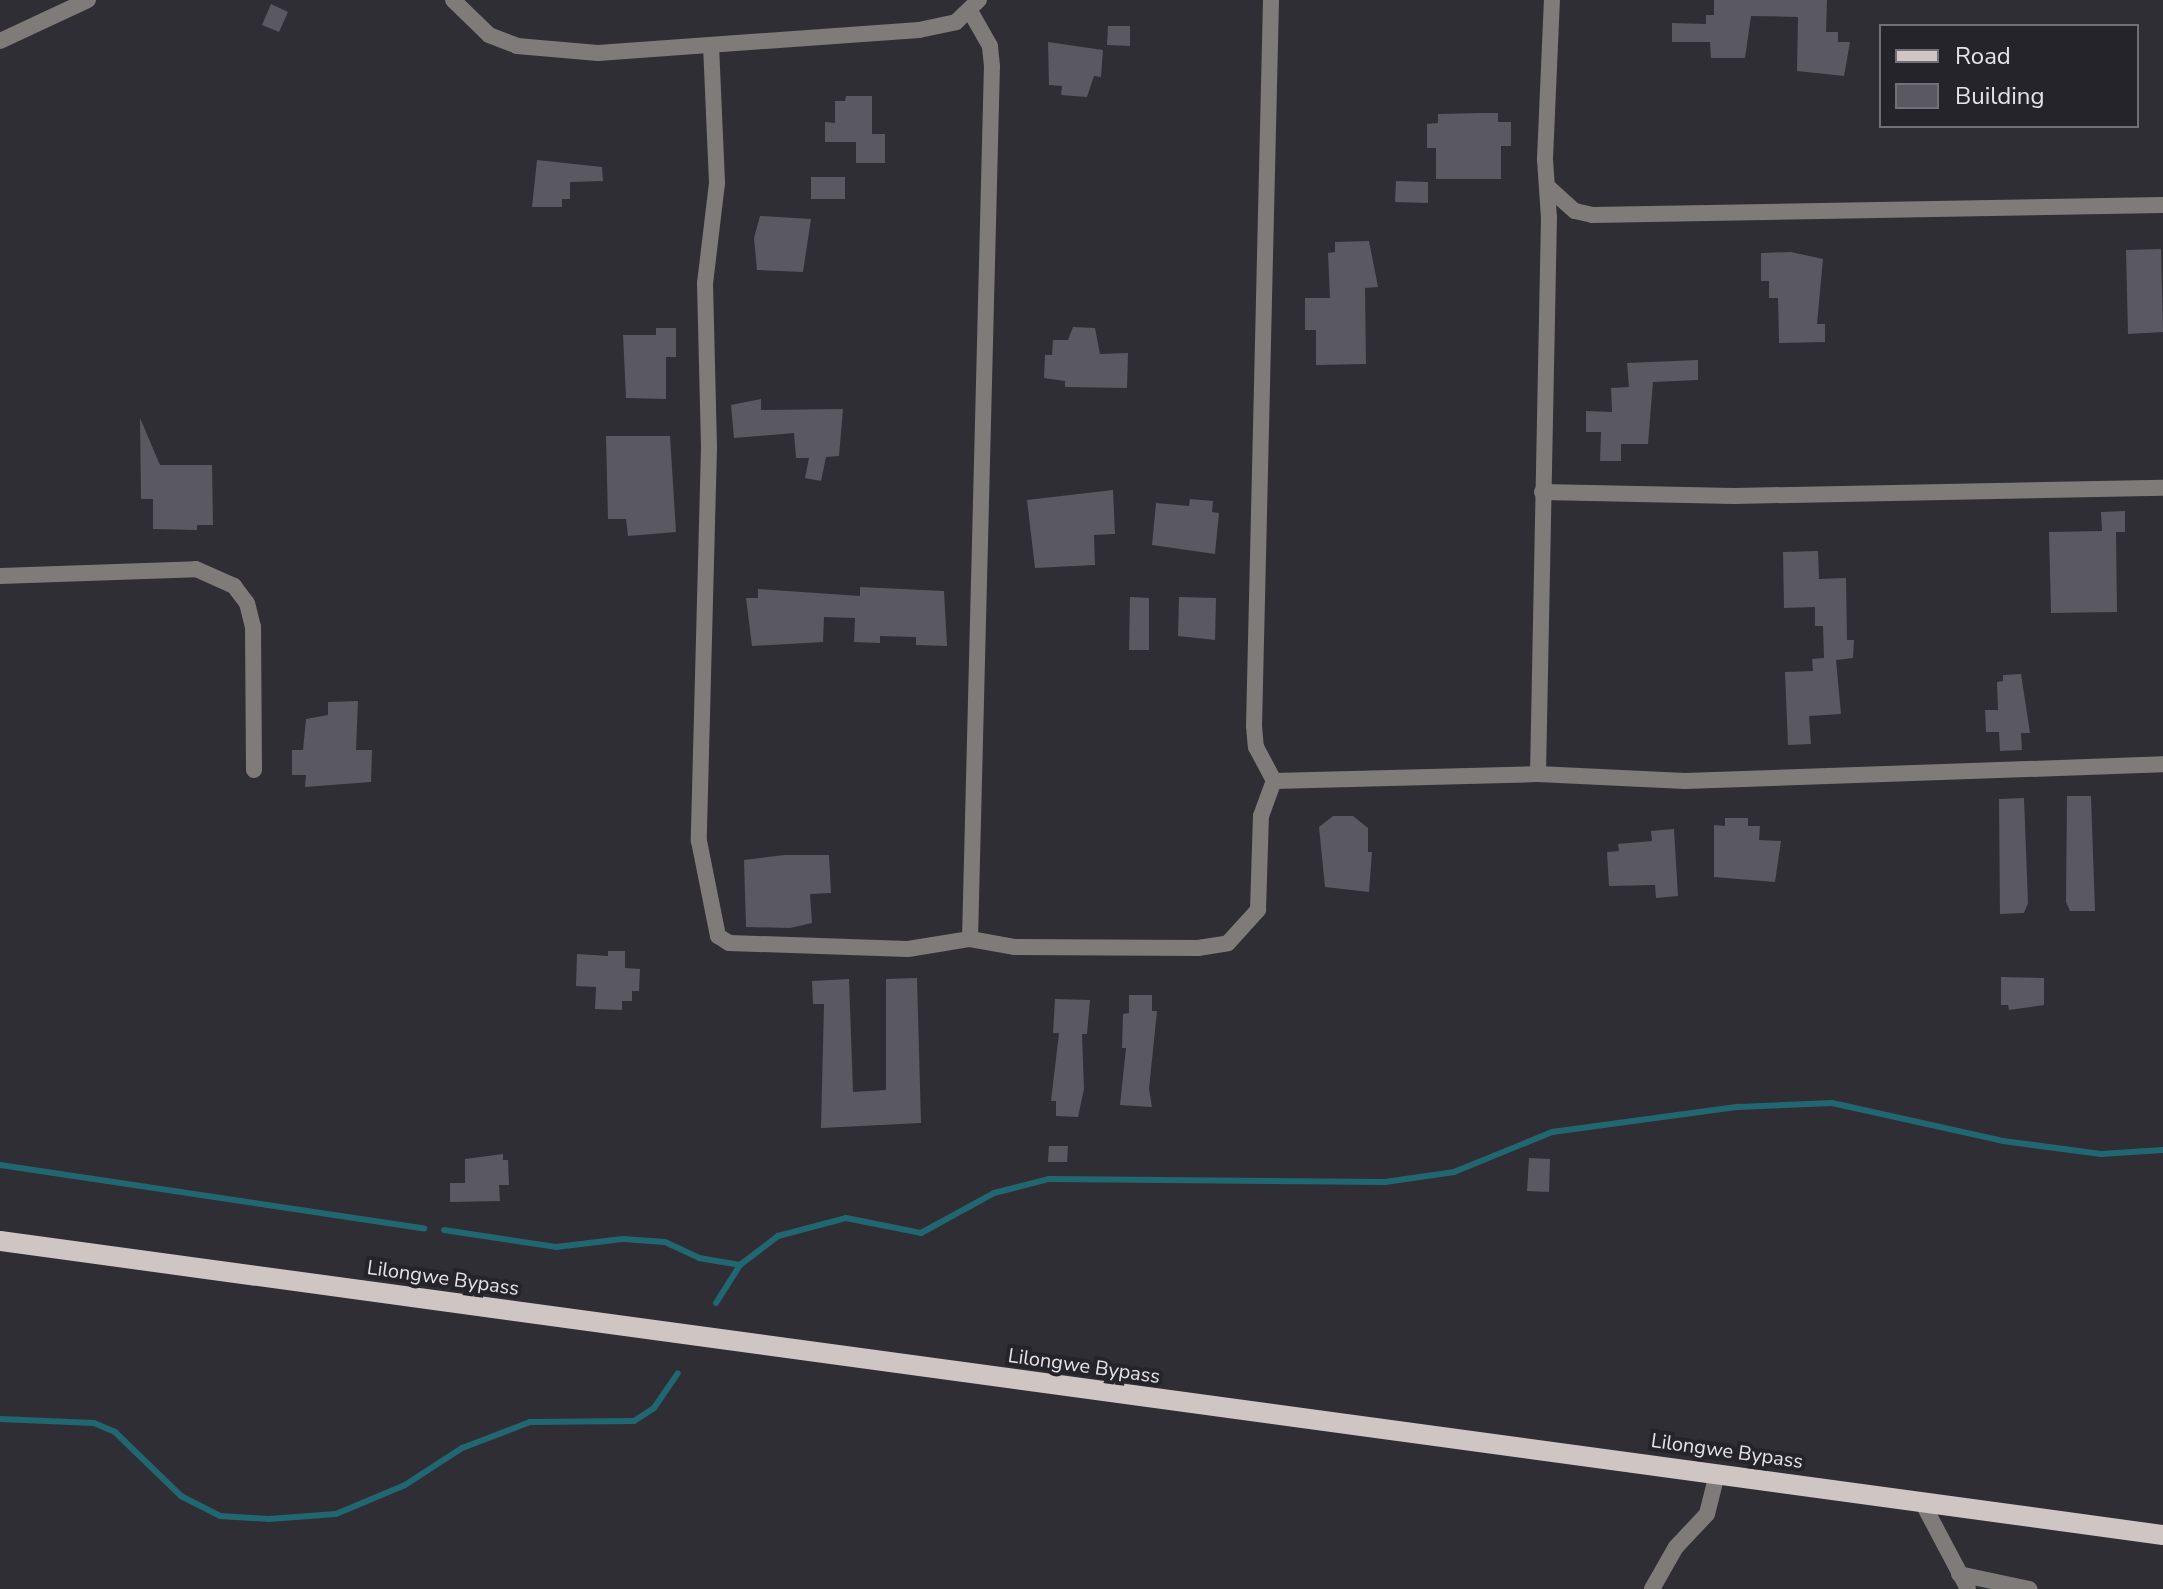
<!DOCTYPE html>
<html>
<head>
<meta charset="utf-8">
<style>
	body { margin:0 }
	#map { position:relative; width:2163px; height:1589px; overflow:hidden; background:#2f2e35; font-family:"Nunito Sans",sans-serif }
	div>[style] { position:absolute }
	.stream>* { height:6px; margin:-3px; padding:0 3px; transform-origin:3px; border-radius:3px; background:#206772 }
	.building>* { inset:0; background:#5a5860 }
	.minor>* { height:16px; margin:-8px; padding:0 8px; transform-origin:8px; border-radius:8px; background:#7f7b79 }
	.primary>* { height:20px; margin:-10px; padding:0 10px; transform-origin:10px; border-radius:10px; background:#cfc6c3 }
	span { translate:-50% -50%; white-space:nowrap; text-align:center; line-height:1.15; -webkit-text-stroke:8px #26242b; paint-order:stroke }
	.street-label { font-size:20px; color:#e4e3e8 }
	.legend { position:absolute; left:1879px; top:24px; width:260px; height:104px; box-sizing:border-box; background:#26242b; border:2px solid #727077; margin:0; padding:10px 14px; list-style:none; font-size:24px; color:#e4e3e8 }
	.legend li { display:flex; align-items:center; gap:16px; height:40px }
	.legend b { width:40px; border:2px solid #727077 }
</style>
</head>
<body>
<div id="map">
	<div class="stream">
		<i style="left:0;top:1165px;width:429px;rotate:8.5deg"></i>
		<i style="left:444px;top:1230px;width:113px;rotate:8.6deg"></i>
		<i style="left:556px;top:1247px;width:67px;rotate:-6.8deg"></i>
		<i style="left:623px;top:1239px;width:42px;rotate:4.1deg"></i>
		<i style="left:665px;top:1242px;width:38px;rotate:25deg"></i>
		<i style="left:699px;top:1258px;width:42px;rotate:9.7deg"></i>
		<i style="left:716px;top:1303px;width:45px;rotate:-57.7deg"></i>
		<i style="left:740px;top:1265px;width:48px;rotate:-37.3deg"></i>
		<i style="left:778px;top:1236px;width:70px;rotate:-14.8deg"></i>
		<i style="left:846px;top:1218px;width:76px;rotate:11.3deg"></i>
		<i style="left:921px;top:1233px;width:83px;rotate:-28.7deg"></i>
		<i style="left:994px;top:1193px;width:57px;rotate:-14.3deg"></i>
		<i style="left:1049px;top:1179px;width:336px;rotate:0.5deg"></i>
		<i style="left:1385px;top:1182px;width:70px;rotate:-8.2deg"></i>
		<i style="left:1454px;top:1172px;width:106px;rotate:-22.2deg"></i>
		<i style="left:1552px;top:1132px;width:188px;rotate:-7.7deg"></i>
		<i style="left:1738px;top:1107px;width:94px;rotate:-2.4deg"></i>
		<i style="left:1832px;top:1103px;width:175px;rotate:12.5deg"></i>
		<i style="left:2003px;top:1141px;width:99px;rotate:7.6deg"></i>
		<i style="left:2101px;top:1154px;width:62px;rotate:-3.7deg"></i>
		<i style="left:0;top:1419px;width:94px;rotate:2.4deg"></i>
		<i style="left:94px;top:1423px;width:23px;rotate:23deg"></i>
		<i style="left:115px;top:1432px;width:92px;rotate:44.1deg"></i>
		<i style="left:181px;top:1496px;width:44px;rotate:27.1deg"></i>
		<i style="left:220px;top:1516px;width:49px;rotate:3.5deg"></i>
		<i style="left:269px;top:1519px;width:67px;rotate:-4.3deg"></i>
		<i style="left:336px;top:1514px;width:75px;rotate:-22.8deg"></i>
		<i style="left:405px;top:1485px;width:68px;rotate:-33deg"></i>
		<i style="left:462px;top:1448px;width:73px;rotate:-20.9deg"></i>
		<i style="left:530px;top:1422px;width:104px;rotate:-0.6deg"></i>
		<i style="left:634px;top:1421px;width:24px;rotate:-33deg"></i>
		<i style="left:654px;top:1408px;width:42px;rotate:-55.6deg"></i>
	</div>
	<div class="building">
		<i style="clip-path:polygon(1714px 0,1827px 0,1826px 32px,1838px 32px,1838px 42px,1850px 42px,1844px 76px,1797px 71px,1798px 17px,1751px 16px,1745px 58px,1711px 58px,1710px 42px,1672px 42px,1672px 23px,1706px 24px,1706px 15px,1714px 15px)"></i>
		<i style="clip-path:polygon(271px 4px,288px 12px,279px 32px,262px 25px)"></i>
		<i style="clip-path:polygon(1108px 26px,1130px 26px,1130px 46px,1107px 45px)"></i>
		<i style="clip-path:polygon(1048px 42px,1103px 50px,1101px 77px,1094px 76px,1087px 97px,1061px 95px,1062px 86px,1049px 85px)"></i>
		<i style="clip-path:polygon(846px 96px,872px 96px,872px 134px,885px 134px,885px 163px,856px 163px,856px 142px,825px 142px,825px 122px,835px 123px,835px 101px,845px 101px)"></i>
		<i style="clip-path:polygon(1480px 113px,1498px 113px,1498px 122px,1511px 122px,1511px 146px,1501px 146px,1501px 179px,1436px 179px,1436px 148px,1427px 148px,1427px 124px,1438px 123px,1438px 114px)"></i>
		<i style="clip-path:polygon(537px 160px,602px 167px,603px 181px,570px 182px,570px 199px,562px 199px,562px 207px,532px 207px)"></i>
		<i style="clip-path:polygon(811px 177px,845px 177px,845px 199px,811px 199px)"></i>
		<i style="clip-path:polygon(1396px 181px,1428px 182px,1428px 203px,1395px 202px)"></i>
		<i style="clip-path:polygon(760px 216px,811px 219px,803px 272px,757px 270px,754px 238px)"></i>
		<i style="clip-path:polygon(1369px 241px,1378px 287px,1365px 288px,1366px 364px,1316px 365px,1316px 330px,1305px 330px,1305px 298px,1330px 298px,1328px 253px,1335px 252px,1335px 242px)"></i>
		<i style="clip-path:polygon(2161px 249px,2163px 332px,2128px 334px,2126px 250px)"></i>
		<i style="clip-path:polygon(1791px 252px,1823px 259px,1817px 324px,1825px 324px,1825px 342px,1779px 343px,1778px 298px,1769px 298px,1769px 281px,1761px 281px,1761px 253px)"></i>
		<i style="clip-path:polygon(1073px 327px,1095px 328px,1100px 354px,1128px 353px,1127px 388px,1065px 387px,1065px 381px,1044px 378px,1045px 355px,1052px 355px,1053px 340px,1068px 340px)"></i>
		<i style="clip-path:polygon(656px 328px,676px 328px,676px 357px,666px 357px,666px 399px,626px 398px,623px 335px,656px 335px)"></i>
		<i style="clip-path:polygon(1698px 360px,1698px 380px,1653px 382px,1648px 444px,1621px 444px,1621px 461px,1600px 461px,1601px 432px,1586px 432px,1586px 411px,1612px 412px,1611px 388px,1629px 387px,1627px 363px)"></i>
		<i style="clip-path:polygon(761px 399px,761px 410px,843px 409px,839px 456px,826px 457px,821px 481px,805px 478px,809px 458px,796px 458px,794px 433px,734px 438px,731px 405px)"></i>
		<i style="clip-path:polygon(140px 418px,160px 465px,212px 465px,213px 525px,197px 525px,197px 530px,153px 529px,153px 499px,141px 499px)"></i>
		<i style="clip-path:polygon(606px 436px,670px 436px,676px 532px,628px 536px,626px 519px,608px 519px)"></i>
		<i style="clip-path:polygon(1113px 490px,1115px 534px,1094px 535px,1095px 565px,1035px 568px,1027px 500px)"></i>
		<i style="clip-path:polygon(1190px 499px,1213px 501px,1212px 512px,1219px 513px,1215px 554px,1152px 545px,1156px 503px,1189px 506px)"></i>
		<i style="clip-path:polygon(2125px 511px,2125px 532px,2116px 532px,2117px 612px,2051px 613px,2049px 532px,2102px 531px,2101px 512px)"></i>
		<i style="clip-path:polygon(1818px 551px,1819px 579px,1846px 578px,1847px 640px,1854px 640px,1853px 658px,1836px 660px,1841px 714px,1809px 716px,1811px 744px,1788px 745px,1785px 672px,1813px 671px,1812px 659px,1824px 658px,1823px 626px,1815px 626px,1815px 607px,1784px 608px,1783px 552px)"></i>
		<i style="clip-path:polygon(860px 587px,944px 591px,947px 646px,916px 645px,916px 637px,880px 636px,880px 643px,854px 642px,855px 618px,824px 617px,823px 642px,752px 646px,746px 598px,758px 598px,758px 589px,860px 596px)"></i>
		<i style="clip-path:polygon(1130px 597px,1149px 598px,1149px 650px,1129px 650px)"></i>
		<i style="clip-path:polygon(1179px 597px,1216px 598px,1215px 640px,1178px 636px)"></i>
		<i style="clip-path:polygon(2021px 674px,2030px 733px,2021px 733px,2022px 750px,2000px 751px,1999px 732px,1986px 732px,1985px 710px,1998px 710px,1997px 682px,2003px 681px,2003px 675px)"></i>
		<i style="clip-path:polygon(358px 701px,356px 750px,372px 750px,371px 782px,305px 787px,306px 775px,292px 775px,292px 750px,303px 750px,306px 719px,328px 715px,328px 702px)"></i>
		<i style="clip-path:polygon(2067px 796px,2091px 796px,2095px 911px,2070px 911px,2066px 902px)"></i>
		<i style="clip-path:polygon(2024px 798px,2028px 903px,2024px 913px,2000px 914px,1999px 799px)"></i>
		<i style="clip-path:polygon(1333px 816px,1353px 816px,1368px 828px,1368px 852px,1372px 852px,1369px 892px,1325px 887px,1319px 827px)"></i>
		<i style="clip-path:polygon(1725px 818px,1748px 818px,1748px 826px,1760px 826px,1759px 840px,1781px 841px,1775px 882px,1714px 877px,1714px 825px,1725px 826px)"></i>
		<i style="clip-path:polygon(1674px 829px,1678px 896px,1656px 898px,1655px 885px,1609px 886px,1607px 852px,1619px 851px,1618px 844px,1652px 841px,1651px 831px)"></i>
		<i style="clip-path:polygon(784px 855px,829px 855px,831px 893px,810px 894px,812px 923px,790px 928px,746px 927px,744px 860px)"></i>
		<i style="clip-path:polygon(608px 951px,625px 951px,625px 968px,640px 969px,639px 991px,632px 991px,632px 1001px,622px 1001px,622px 1010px,595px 1009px,596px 987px,576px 986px,577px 954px,608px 956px)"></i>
		<i style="clip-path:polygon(2001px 977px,2044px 978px,2044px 1005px,2009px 1010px,2008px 1005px,2001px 1005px)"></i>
		<i style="clip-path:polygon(917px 978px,921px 1123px,821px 1128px,824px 1004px,813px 1004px,812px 981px,849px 979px,853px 1092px,886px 1090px,886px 979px)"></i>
		<i style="clip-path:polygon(1129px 995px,1152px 995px,1152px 1011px,1157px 1011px,1149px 1089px,1152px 1107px,1120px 1105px,1126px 1048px,1122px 1048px,1123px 1014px,1129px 1013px)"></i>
		<i style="clip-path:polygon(1055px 999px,1090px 1000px,1087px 1034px,1082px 1034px,1084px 1089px,1078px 1117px,1056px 1116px,1056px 1101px,1051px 1101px,1059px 1033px,1053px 1033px)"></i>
		<i style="clip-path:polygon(1049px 1146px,1068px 1146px,1067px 1162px,1048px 1162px)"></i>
		<i style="clip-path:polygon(503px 1154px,503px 1160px,508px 1160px,509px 1185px,499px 1185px,500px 1201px,450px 1202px,450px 1183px,465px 1183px,465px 1159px)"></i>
		<i style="clip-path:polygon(1529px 1158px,1550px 1159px,1549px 1192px,1527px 1191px)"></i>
	</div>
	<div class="minor">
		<i style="left:453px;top:0;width:50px;rotate:44.2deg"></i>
		<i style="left:489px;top:35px;width:30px;rotate:21deg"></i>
		<i style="left:517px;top:46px;width:81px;rotate:4.9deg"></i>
		<i style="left:598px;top:53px;width:322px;rotate:-4.1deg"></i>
		<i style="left:919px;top:30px;width:38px;rotate:-12deg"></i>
		<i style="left:956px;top:22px;width:32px;rotate:-44deg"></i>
		<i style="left:1271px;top:0;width:726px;rotate:91.34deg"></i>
		<i style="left:1254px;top:726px;width:21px;rotate:85deg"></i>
		<i style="left:1256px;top:747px;width:38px;rotate:62deg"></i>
		<i style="left:0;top:41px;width:97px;rotate:-25deg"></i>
		<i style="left:711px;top:45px;width:138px;rotate:87.5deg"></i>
		<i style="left:717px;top:183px;width:101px;rotate:96.8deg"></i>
		<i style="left:705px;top:283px;width:164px;rotate:88.6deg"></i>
		<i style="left:709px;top:447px;width:394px;rotate:91.5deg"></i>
		<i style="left:699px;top:841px;width:97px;rotate:78.7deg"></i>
		<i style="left:718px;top:936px;width:13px;rotate:32deg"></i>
		<i style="left:729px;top:943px;width:179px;rotate:1.9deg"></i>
		<i style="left:908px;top:949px;width:63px;rotate:-9.2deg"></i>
		<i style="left:970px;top:939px;width:46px;rotate:10.1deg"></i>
		<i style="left:1015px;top:947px;width:183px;rotate:0.3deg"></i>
		<i style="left:1198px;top:948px;width:30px;rotate:-9deg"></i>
		<i style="left:1228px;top:943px;width:45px;rotate:-47.7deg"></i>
		<i style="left:1258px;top:910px;width:94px;rotate:-88.2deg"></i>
		<i style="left:1261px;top:816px;width:37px;rotate:-70deg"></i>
		<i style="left:1548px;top:187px;width:36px;rotate:42deg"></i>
		<i style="left:1575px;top:211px;width:17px;rotate:13deg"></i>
		<i style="left:1592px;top:215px;width:571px;rotate:-1deg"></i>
		<i style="left:1542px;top:492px;width:192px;rotate:1.2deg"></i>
		<i style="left:1734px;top:496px;width:429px;rotate:-1.1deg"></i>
		<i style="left:0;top:576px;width:196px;rotate:-2deg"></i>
		<i style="left:196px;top:569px;width:42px;rotate:24.1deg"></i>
		<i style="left:234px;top:586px;width:21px;rotate:53deg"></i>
		<i style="left:247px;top:603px;width:25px;rotate:76deg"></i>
		<i style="left:253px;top:627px;width:143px;rotate:89.6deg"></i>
		<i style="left:1538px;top:774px;width:556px;rotate:-88.87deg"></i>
		<i style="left:1549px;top:218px;width:59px;rotate:-93.9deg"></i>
		<i style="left:1545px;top:159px;width:159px;rotate:-87.5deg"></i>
		<i style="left:1274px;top:781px;width:264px;rotate:-1.5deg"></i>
		<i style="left:1538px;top:774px;width:147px;rotate:2.7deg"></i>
		<i style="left:1685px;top:781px;width:478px;rotate:-2deg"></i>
		<i style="left:970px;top:939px;width:873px;rotate:-88.56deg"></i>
		<i style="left:992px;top:66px;width:20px;rotate:-96deg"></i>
		<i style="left:990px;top:46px;width:40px;rotate:-119.7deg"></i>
		<i style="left:1922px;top:1502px;width:98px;rotate:62.1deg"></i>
		<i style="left:1959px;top:1574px;width:72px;rotate:12.1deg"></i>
		<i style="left:1652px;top:1589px;width:48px;rotate:-60.3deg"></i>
		<i style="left:1676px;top:1547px;width:45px;rotate:-46.8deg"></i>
		<i style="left:1707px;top:1514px;width:41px;rotate:-76deg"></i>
	</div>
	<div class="primary">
		<i style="left:0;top:1241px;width:2183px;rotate:7.74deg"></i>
	</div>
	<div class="street-label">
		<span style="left:443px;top:1278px;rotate:8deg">Lilongwe Bypass</span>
		<span style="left:1084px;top:1366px;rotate:8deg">Lilongwe Bypass</span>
		<span style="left:1727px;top:1451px;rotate:8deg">Lilongwe Bypass</span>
	</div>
	<ul class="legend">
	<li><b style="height:10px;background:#cfc6c3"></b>Road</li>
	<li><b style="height:22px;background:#5a5860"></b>Building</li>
	</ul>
</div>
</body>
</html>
